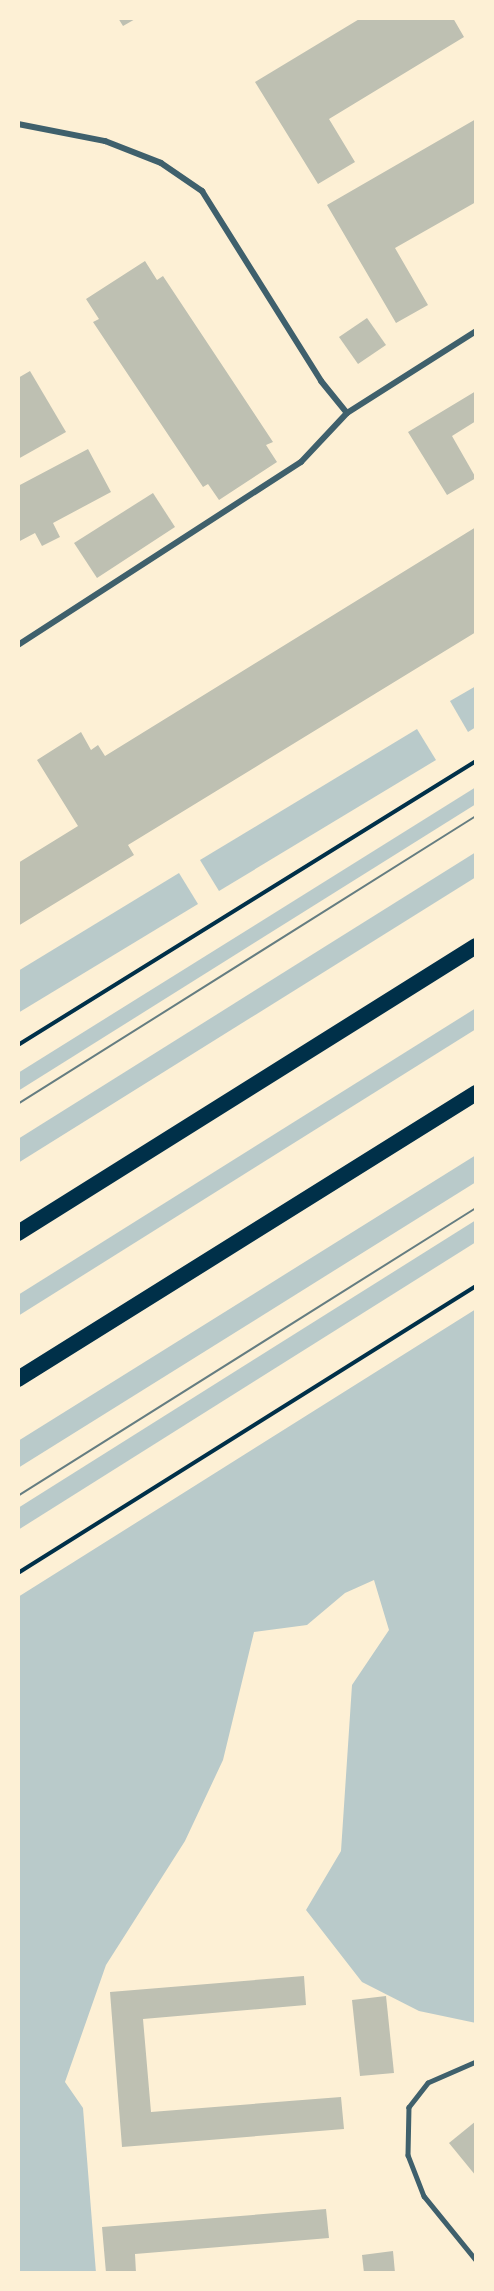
<!DOCTYPE html>
<html>
<head>
<meta charset="utf-8">
<style>
	body { margin:0 }
	#map { position:relative; width:494px; height:2291px; overflow:hidden; background:#fdf0d5; font-family:Montserrat,sans-serif }
	div>[style] { position:absolute }
	.green>* { inset:0; background:#b9caca }
	.building>* { inset:0; background:#bec0b2 }
	.path>* { height:4px; margin:-2px; padding:0 2px; transform-origin:2px; border-radius:2px; background:#003049 }
	.service>* { height:4.5px; margin:-2.25px; padding:0 2.25px; transform-origin:2.25px; border-radius:2.25px; background:#3f606c }
	.minor>* { height:6px; margin:-3px; padding:0 3px; transform-origin:3px; border-radius:3px; background:#3f606c }
	.trunk>* { height:16px; margin:-8px; padding:0 8px; transform-origin:8px; border-radius:8px; background:#003049 }
	.tram>* { height:1.5px; margin:-0.75px; padding:0 0.75px; transform-origin:0.75px; border-radius:0.75px; background:#657d81 }
	span { translate:-50% -50%; white-space:nowrap; text-align:center; line-height:1.15; -webkit-text-stroke:5px #fdf0d5; paint-order:stroke }
	.frame { position:absolute; inset:0; border:20px solid #fdf0d5; pointer-events:none }
</style>
</head>
<body>
<div id="map">
	<div class="green">
		<i style="clip-path:polygon(476px 686px,476px 727px,468px 732px,450px 701px)"></i>
		<i style="clip-path:polygon(417px 729px,436px 760px,219px 891px,200px 860px)"></i>
		<i style="clip-path:polygon(476px 787px,476px 804px,18px 1091px,18px 1073px)"></i>
		<i style="clip-path:polygon(476px 852px,476px 877px,18px 1163px,18px 1139px)"></i>
		<i style="clip-path:polygon(179px 873px,198px 904px,18px 1013px,18px 971px)"></i>
		<i style="clip-path:polygon(476px 1008px,476px 1029px,18px 1316px,18px 1295px)"></i>
		<i style="clip-path:polygon(476px 1155px,476px 1182px,18px 1468px,18px 1441px)"></i>
		<i style="clip-path:polygon(476px 1220px,476px 1242px,18px 1530px,18px 1508px)"></i>
		<i style="clip-path:polygon(476px 1309px,476px 2023px,419px 2011px,362px 1982px,306px 1910px,341px 1851px,352px 1685px,389px 1630px,374px 1580px,345px 1593px,307px 1625px,254px 1632px,223px 1760px,185px 1841px,106px 1965px,65px 2082px,83px 2108px,96px 2273px,18px 2273px,18px 1597px)"></i>
	</div>
	<div class="building">
		<i style="clip-path:polygon(118px 18px,137px 18px,123px 26px)"></i>
		<i style="clip-path:polygon(361px 18px,453px 18px,464px 37px,329px 119px,355px 162px,318px 184px,255px 82px)"></i>
		<i style="clip-path:polygon(476px 119px,476px 202px,395px 248px,428px 305px,396px 323px,327px 205px)"></i>
		<i style="clip-path:polygon(145px 261px,157px 280px,163px 276px,273px 442px,266px 445px,277px 462px,219px 500px,208px 484px,203px 487px,93px 322px,99px 319px,86px 299px)"></i>
		<i style="clip-path:polygon(367px 318px,386px 345px,358px 364px,339px 337px)"></i>
		<i style="clip-path:polygon(30px 371px,66px 432px,18px 459px,18px 378px)"></i>
		<i style="clip-path:polygon(476px 391px,476px 421px,452px 436px,476px 478px,447px 495px,408px 432px)"></i>
		<i style="clip-path:polygon(88px 449px,111px 492px,53px 523px,60px 537px,42px 546px,35px 533px,18px 542px,18px 486px)"></i>
		<i style="clip-path:polygon(153px 493px,175px 527px,97px 578px,74px 543px)"></i>
		<i style="clip-path:polygon(476px 527px,476px 632px,128px 845px,134px 855px,18px 926px,18px 863px,78px 826px,37px 760px,81px 732px,91px 750px,98px 745px,105px 756px)"></i>
		<i style="clip-path:polygon(304px 1976px,306px 2005px,143px 2019px,151px 2112px,341px 2097px,344px 2129px,122px 2147px,110px 1992px)"></i>
		<i style="clip-path:polygon(386px 1996px,394px 2073px,360px 2076px,352px 2000px)"></i>
		<i style="clip-path:polygon(476px 2121px,476px 2176px,449px 2143px)"></i>
		<i style="clip-path:polygon(326px 2209px,329px 2238px,135px 2254px,136px 2273px,106px 2273px,102px 2227px)"></i>
		<i style="clip-path:polygon(393px 2251px,395px 2273px,364px 2273px,362px 2255px)"></i>
	</div>
	<div class="path">
		<i style="left:18px;top:1045px;width:539px;rotate:-31.8deg"></i>
		<i style="left:18px;top:1573px;width:540px;rotate:-32.07deg"></i>
	</div>
	<div class="service">
		<i style="left:476px;top:2062px;width:52px;rotate:156.4deg"></i>
		<i style="left:428px;top:2083px;width:31px;rotate:128deg"></i>
		<i style="left:409px;top:2107px;width:48px;rotate:91.2deg"></i>
		<i style="left:408px;top:2155px;width:44px;rotate:68.7deg"></i>
		<i style="left:424px;top:2196px;width:82px;rotate:50.9deg"></i>
	</div>
	<div class="minor">
		<i style="left:18px;top:124px;width:89px;rotate:11.1deg"></i>
		<i style="left:105px;top:141px;width:60px;rotate:21.4deg"></i>
		<i style="left:161px;top:163px;width:50px;rotate:34.3deg"></i>
		<i style="left:202px;top:191px;width:224px;rotate:57.9deg"></i>
		<i style="left:321px;top:381px;width:41px;rotate:50.9deg"></i>
		<i style="left:347px;top:413px;width:153px;rotate:-32.4deg"></i>
		<i style="left:18px;top:645px;width:337px;rotate:-32.9deg"></i>
		<i style="left:301px;top:462px;width:67px;rotate:-46.8deg"></i>
	</div>
	<div class="trunk">
		<i style="left:18px;top:1233px;width:540px;rotate:-32.07deg"></i>
		<i style="left:18px;top:1379px;width:540px;rotate:-31.98deg"></i>
	</div>
	<div class="tram">
		<i style="left:18px;top:1104px;width:541px;rotate:-32.16deg"></i>
		<i style="left:18px;top:1496px;width:541px;rotate:-32.16deg"></i>
	</div>
	<div class="frame"></div>
</div>
</body>
</html>
